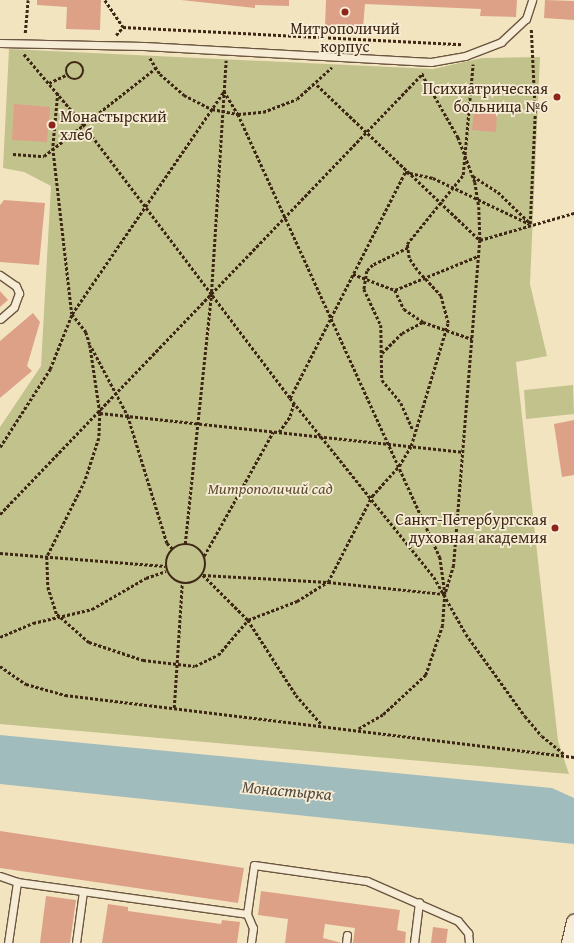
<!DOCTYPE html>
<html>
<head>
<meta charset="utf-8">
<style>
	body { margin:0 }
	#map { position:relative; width:574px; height:943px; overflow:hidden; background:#f3e4c0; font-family:"Gentium Book Plus",serif }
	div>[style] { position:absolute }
	.green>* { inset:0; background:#c2c28d }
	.water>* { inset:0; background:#a0bcbc }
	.building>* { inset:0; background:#dda188 }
	.path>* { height:2.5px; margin-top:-1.25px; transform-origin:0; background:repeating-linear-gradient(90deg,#3e2715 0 3px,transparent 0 5px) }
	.path>.ring { margin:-1.25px; padding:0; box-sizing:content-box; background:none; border:2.5px solid #3e2715; border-radius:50% }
	.roads { filter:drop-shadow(1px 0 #6b5640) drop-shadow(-1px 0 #6b5640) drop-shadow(0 1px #6b5640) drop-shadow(0 -1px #6b5640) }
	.lane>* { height:7px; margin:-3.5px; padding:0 3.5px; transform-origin:3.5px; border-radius:3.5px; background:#f7edd6 }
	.street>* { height:15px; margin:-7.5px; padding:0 7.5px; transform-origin:7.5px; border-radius:7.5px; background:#f7edd6 }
	.dots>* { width:11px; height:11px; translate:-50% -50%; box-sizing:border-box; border:2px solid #f7edd6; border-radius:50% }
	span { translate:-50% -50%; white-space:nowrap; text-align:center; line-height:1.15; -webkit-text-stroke:3.5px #f7edd6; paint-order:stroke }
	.poi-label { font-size:16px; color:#3e2715 }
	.right { translate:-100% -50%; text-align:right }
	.left { translate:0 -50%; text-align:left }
	.park-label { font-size:16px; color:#5f4e33; font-style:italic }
	.water-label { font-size:17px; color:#564c3f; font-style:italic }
</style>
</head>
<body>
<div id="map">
	<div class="green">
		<i style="clip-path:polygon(9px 49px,433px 69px,482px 58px,540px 57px,530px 284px,547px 356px,516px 362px,558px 741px,569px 774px,0 724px,0 427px,41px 366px,51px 186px,24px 172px,3px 168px)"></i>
		<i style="clip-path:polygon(573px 385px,574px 414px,526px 419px,524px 390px)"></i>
	</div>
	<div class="water">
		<i style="clip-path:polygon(0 735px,552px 788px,574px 798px,574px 844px,0 784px)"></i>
	</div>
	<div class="building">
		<i style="clip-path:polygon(37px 0,101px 0,100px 30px,66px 29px,67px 7px,37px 5px)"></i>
		<i style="clip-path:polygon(181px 0,289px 0,289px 6px,255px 5px,255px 8px)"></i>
		<i style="clip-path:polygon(326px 0,517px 0,516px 17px,480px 16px,481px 9px,365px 4px,363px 28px,325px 26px)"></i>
		<i style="clip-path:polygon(545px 0,574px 1px,574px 20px,544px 18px)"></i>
		<i style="clip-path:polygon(14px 104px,50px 107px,47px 142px,12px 140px)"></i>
		<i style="clip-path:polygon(474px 111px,497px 112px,496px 132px,472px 130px)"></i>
		<i style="clip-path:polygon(4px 200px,45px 203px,39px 265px,0 262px,0 205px)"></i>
		<i style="clip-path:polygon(0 291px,8px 300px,0 307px)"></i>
		<i style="clip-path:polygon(33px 313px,40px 322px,27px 366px,32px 371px,0 398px,0 341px)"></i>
		<i style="clip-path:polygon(574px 420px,574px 475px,562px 477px,554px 424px)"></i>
		<i style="clip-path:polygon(0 831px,244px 868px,238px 903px,0 868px)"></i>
		<i style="clip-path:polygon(261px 891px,400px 910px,397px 930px,406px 932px,405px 943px,353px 943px,355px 928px,325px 924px,323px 938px,342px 943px,285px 943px,288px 919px,258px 915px)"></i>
		<i style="clip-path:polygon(46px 896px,76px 900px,70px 943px,40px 943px)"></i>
		<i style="clip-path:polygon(108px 904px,128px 907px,128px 911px,221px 924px,222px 920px,240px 922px,237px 943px,102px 943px)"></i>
		<i style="clip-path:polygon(433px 927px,448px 929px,446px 943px,431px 943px)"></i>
	</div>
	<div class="path">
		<i style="left:105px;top:0;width:32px;rotate:56deg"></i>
		<i style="left:25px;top:33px;width:33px;rotate:-85deg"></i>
		<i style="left:116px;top:35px;width:11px;rotate:-49deg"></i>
		<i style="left:123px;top:27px;width:339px;rotate:2.9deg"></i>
		<i style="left:24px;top:54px;width:92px;rotate:49.9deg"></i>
		<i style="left:83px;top:124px;width:343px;rotate:52.9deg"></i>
		<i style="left:290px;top:398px;width:230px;rotate:51.2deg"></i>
		<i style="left:434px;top:577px;width:65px;rotate:60.7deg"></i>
		<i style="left:466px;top:634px;width:101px;rotate:54.3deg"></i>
		<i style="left:525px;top:716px;width:26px;rotate:50deg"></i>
		<i style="left:542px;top:736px;width:28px;rotate:39deg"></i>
		<i style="left:150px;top:58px;width:19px;rotate:58deg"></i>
		<i style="left:160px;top:74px;width:32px;rotate:41deg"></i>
		<i style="left:184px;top:95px;width:31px;rotate:27deg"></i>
		<i style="left:212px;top:109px;width:26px;rotate:11deg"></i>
		<i style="left:238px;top:114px;width:25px;rotate:-5deg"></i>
		<i style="left:263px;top:112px;width:36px;rotate:-21deg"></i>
		<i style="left:297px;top:99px;width:47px;rotate:-42.4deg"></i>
		<i class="ring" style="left:66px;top:62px;width:15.5px;height:15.5px"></i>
		<i style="left:422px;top:74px;width:73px;rotate:60.3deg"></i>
		<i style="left:458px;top:137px;width:48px;rotate:69.3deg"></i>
		<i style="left:475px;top:182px;width:25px;rotate:81deg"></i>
		<i style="left:479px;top:207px;width:33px;rotate:88deg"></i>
		<i style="left:480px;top:240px;width:326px;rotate:94.6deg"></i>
		<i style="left:454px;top:565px;width:28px;rotate:107deg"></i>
		<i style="left:49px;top:83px;width:19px;rotate:-25deg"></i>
		<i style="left:317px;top:85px;width:225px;rotate:43.6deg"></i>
		<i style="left:480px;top:240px;width:98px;rotate:-16deg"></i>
		<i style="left:58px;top:93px;width:55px;rotate:95.2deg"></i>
		<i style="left:53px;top:148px;width:167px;rotate:83.5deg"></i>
		<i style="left:72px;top:314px;width:23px;rotate:52deg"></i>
		<i style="left:86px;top:332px;width:14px;rotate:73deg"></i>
		<i style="left:90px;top:345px;width:69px;rotate:81.6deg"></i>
		<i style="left:100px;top:413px;width:25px;rotate:92deg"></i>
		<i style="left:99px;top:438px;width:45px;rotate:108deg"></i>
		<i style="left:85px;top:481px;width:85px;rotate:116.6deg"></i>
		<i style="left:47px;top:557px;width:30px;rotate:88deg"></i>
		<i style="left:48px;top:587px;width:28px;rotate:72deg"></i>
		<i style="left:57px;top:614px;width:43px;rotate:41.2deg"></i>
		<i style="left:89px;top:642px;width:57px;rotate:18.4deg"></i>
		<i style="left:143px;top:660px;width:52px;rotate:6.6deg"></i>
		<i style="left:195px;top:666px;width:25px;rotate:-26deg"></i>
		<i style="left:218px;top:655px;width:46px;rotate:-49.4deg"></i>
		<i style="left:248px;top:620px;width:53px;rotate:-21.2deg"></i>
		<i style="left:297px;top:601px;width:36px;rotate:-32deg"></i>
		<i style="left:328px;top:582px;width:97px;rotate:-62.9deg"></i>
		<i style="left:372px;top:496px;width:40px;rotate:-48deg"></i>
		<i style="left:399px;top:466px;width:23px;rotate:-59deg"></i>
		<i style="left:411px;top:446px;width:128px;rotate:-73.3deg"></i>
		<i style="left:448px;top:323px;width:28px;rotate:-105deg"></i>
		<i style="left:441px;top:296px;width:35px;rotate:-133deg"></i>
		<i style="left:417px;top:270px;width:14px;rotate:-124deg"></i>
		<i style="left:409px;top:258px;width:14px;rotate:-98deg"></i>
		<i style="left:407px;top:244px;width:89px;rotate:-50.9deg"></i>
		<i style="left:463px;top:175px;width:111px;rotate:-84.9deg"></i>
		<i style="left:13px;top:154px;width:31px;rotate:4deg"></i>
		<i style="left:44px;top:156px;width:142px;rotate:-38.2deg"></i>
		<i style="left:473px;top:176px;width:30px;rotate:33deg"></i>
		<i style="left:498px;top:192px;width:43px;rotate:44.1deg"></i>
		<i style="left:530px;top:224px;width:111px;rotate:-87.4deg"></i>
		<i style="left:535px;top:113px;width:84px;rotate:-92.7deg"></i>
		<i style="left:408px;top:248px;width:39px;rotate:154deg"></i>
		<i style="left:373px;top:265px;width:8px;rotate:135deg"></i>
		<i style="left:367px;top:271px;width:18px;rotate:99deg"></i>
		<i style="left:364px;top:289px;width:40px;rotate:65deg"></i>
		<i style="left:381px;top:325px;width:55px;rotate:89deg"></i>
		<i style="left:382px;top:380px;width:30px;rotate:50deg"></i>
		<i style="left:401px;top:403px;width:30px;rotate:66deg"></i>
		<i style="left:353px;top:274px;width:45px;rotate:20.9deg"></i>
		<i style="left:395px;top:290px;width:90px;rotate:-22.3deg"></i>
		<i style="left:395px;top:290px;width:21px;rotate:65deg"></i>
		<i style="left:404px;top:309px;width:23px;rotate:34deg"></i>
		<i style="left:92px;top:348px;width:77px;rotate:62.1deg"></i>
		<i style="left:128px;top:416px;width:133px;rotate:72.9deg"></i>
		<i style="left:167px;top:543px;width:8px;rotate:45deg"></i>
		<i style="left:382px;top:353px;width:28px;rotate:-45deg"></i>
		<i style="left:402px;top:333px;width:24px;rotate:-28deg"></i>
		<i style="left:423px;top:322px;width:52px;rotate:19.1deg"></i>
		<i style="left:290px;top:398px;width:254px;rotate:-63deg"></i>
		<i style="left:405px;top:172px;width:29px;rotate:12deg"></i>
		<i style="left:433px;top:178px;width:107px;rotate:25.4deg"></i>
		<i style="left:100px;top:413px;width:364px;rotate:6.1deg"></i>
		<i style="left:279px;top:432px;width:19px;rotate:-55deg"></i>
		<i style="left:290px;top:416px;width:15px;rotate:-74deg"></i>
		<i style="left:0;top:447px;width:93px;rotate:-57.3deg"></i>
		<i style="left:50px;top:369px;width:59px;rotate:-68.2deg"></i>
		<i style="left:72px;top:314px;width:270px;rotate:-55.7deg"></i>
		<i style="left:224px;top:91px;width:27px;rotate:59deg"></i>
		<i style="left:238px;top:114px;width:487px;rotate:65.5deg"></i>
		<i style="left:440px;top:557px;width:37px;rotate:82deg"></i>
		<i style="left:445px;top:594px;width:31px;rotate:94deg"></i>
		<i style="left:443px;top:625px;width:53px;rotate:108.8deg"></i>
		<i style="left:426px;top:675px;width:59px;rotate:137.1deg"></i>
		<i style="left:383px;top:715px;width:28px;rotate:150deg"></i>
		<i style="left:0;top:514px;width:611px;rotate:-46.19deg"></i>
		<i class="ring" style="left:166px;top:544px;width:37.5px;height:37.5px"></i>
		<i style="left:185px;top:544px;width:248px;rotate:-84deg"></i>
		<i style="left:211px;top:297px;width:237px;rotate:-86.4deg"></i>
		<i style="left:0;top:553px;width:166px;rotate:4.5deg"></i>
		<i style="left:204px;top:556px;width:142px;rotate:-60.9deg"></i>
		<i style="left:203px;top:575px;width:125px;rotate:3.2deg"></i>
		<i style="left:328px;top:582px;width:118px;rotate:5.9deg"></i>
		<i style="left:203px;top:575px;width:64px;rotate:45deg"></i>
		<i style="left:248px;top:620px;width:89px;rotate:57.4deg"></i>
		<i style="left:296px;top:695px;width:38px;rotate:49deg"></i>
		<i style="left:0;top:637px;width:36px;rotate:-23deg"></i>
		<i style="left:33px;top:623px;width:61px;rotate:-13.3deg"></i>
		<i style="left:92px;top:609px;width:62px;rotate:-29.9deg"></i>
		<i style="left:146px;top:578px;width:21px;rotate:-19deg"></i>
		<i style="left:0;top:666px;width:32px;rotate:35deg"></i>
		<i style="left:26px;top:684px;width:41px;rotate:15.8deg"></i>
		<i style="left:65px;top:695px;width:513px;rotate:6.94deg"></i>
		<i style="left:174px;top:708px;width:124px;rotate:-86.3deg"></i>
	</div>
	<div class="roads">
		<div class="lane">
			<i style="left:0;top:43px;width:144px;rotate:1.2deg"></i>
			<i style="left:144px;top:46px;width:287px;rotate:3.2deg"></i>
			<i style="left:431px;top:62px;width:35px;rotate:-10deg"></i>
			<i style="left:465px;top:56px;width:39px;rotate:-21deg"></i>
			<i style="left:501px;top:42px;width:34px;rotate:-43deg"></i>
			<i style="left:526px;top:19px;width:20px;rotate:-72deg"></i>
			<i style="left:0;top:275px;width:19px;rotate:35deg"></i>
			<i style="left:16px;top:286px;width:8px;rotate:67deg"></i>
			<i style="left:19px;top:293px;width:15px;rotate:110deg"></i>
			<i style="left:14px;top:307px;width:18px;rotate:139deg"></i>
			<i style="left:0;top:876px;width:18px;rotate:19deg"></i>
			<i style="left:17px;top:882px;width:232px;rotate:7.9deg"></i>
			<i style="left:247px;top:914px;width:49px;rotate:-81.9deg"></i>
			<i style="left:254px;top:865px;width:114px;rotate:8.1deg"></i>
			<i style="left:367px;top:881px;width:99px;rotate:23.7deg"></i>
			<i style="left:458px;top:921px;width:16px;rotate:50deg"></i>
			<i style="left:468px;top:933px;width:10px;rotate:84deg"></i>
			<i style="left:247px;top:914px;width:15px;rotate:67deg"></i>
			<i style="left:253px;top:928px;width:15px;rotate:98deg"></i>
			<i style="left:8px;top:943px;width:62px;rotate:-81.6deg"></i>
			<i style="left:76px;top:943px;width:52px;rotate:-82.3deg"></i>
			<i style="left:346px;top:943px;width:8px;rotate:-83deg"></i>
			<i style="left:414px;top:943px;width:41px;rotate:-83deg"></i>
		</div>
		<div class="street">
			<i style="left:569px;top:943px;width:22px;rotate:-77deg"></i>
		</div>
	</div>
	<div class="dots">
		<i style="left:345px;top:12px;background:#8f2418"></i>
		<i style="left:557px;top:97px;background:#8f2418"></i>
		<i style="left:52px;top:125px;background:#8f2418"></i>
		<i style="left:555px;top:528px;background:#8f2418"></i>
	</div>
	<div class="poi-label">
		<span style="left:345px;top:37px">Митрополичий<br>корпус</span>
		<span class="right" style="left:548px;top:97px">Психиатрическая<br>больница №6</span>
		<span class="left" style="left:60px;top:125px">Монастырский<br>хлеб</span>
		<span class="right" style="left:547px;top:528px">Санкт-Петербургская<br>духовная академия</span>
	</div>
	<div class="park-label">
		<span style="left:270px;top:488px">Митрополичий сад</span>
	</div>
	<div class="water-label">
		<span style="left:287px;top:790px;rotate:5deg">Монастырка</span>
	</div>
</div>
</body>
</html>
